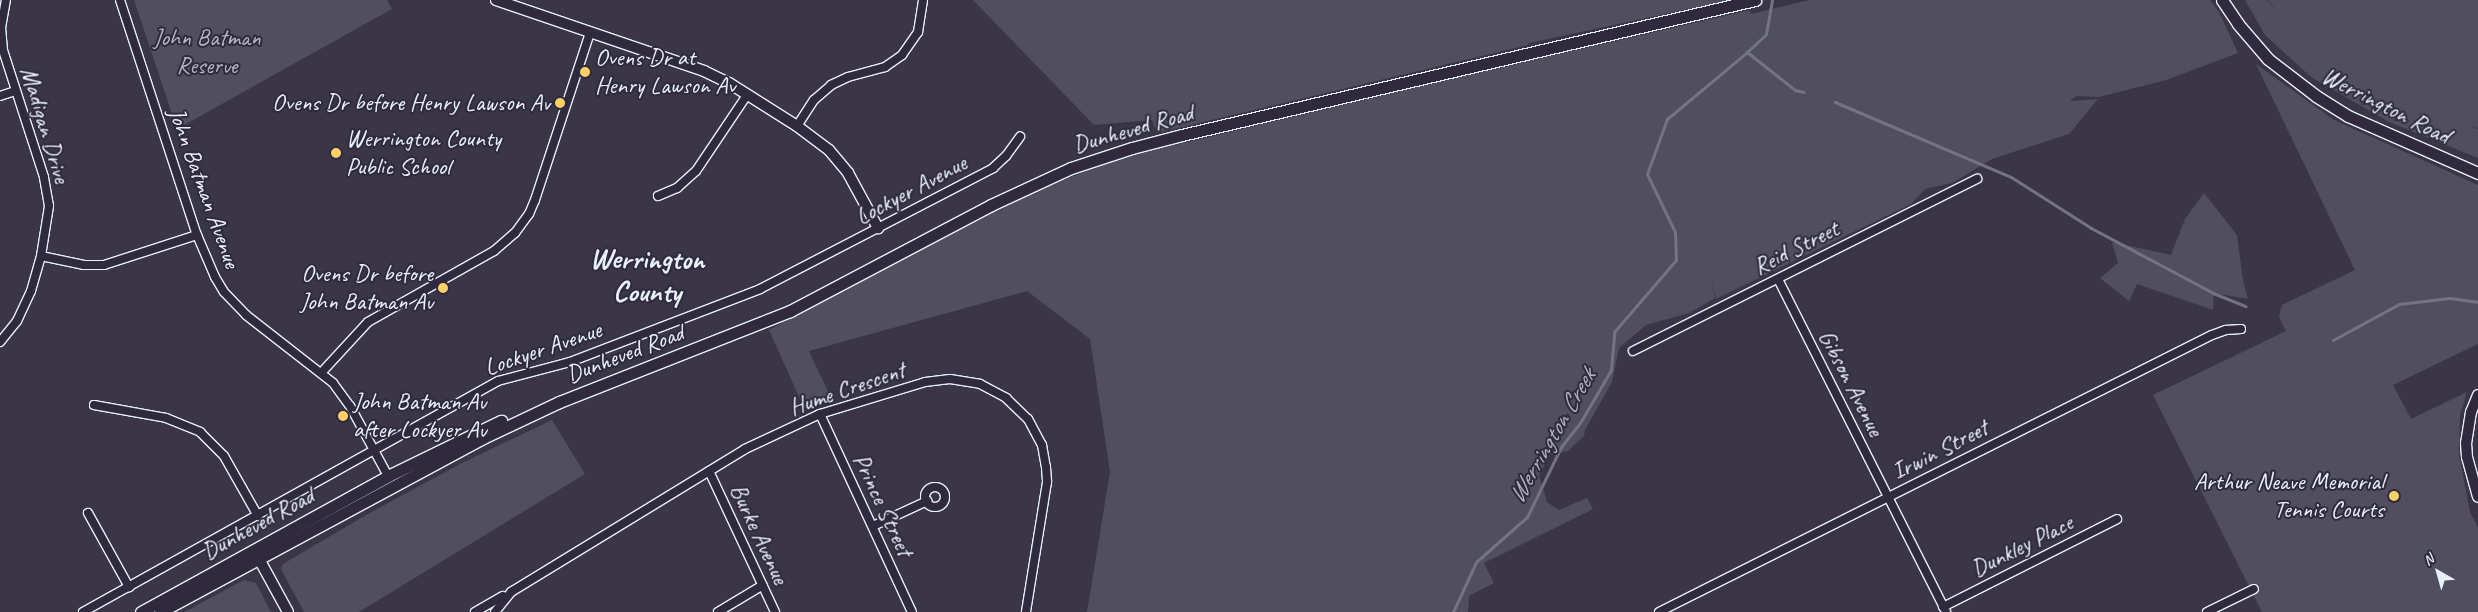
<!DOCTYPE html>
<html>
<head>
<meta charset="utf-8">
<style>
	body { margin:0 }
	#map { position:relative; width:2478px; height:612px; overflow:hidden; background:#3a3648; font-family:Caveat,sans-serif }
	div>[style] { position:absolute }
	.green>* { inset:0; background:#504e5f }
	.stream>* { height:3px; margin:-1.5px; padding:0 1.5px; transform-origin:1.5px; border-radius:1.5px; background:#737482 }
	.roads { filter:drop-shadow(1px 0 #e8f1f8) drop-shadow(-1px 0 #e8f1f8) drop-shadow(0 1px #e8f1f8) drop-shadow(0 -1px #e8f1f8) }
	.minor>* { height:8px; margin:-4px; padding:0 4px; transform-origin:4px; border-radius:4px; background:#2f2a3d }
	.minor>.ring { margin:-4px; padding:0; box-sizing:content-box; background:none; border:8px solid #2f2a3d; border-radius:50% }
	.tertiary>* { height:10px; margin:-5px; padding:0 5px; transform-origin:5px; border-radius:5px; background:#2f2a3d }
	.secondary>* { height:11px; margin:-5.5px; padding:0 5.5px; transform-origin:5.5px; border-radius:5.5px; background:#2f2a3d }
	.dots>* { width:14px; height:14px; translate:-50% -50%; box-sizing:border-box; border:2px solid #2f2a3d; border-radius:50% }
	span { translate:-50% -50%; white-space:nowrap; text-align:center; line-height:1.15; -webkit-text-stroke:4px #2f2a3d; paint-order:stroke }
	.park-label { font-size:24px; color:#b3b8c2 }
	.poi-label { font-size:24px; color:#e8f1f8 }
	.left { translate:0 -50%; text-align:left }
	.right { translate:-100% -50%; text-align:right }
	.street-label { font-size:24px; color:#e8f1f8 }
	.water-label { font-size:25px; color:#aeb2bd; font-style:italic }
	.district-label { font-size:29px; color:#e8f1f8; font-weight:700 }
	.north { position:absolute; left:2413px; top:547px; width:50px; height:50px; -webkit-text-stroke:4px #2f2a3d; paint-order:stroke; rotate:322deg; font-size:14px; font-weight:700; line-height:20px; text-align:center; color:#e8f1f8 }
	.north::after { content:''; display:block; margin:auto; width:18px; height:22px; background:#e8f1f8; clip-path:polygon(50% 0,100% 100%,50% 72%,0 100%) }
</style>
</head>
<body>
<div id="map">
	<div class="green">
		<i style="clip-path:polygon(134px 0,387px 0,392px 9px,177px 129px)"></i>
		<i style="clip-path:polygon(973px 0,1731px 0,1529px 43px,1528px 45px,1157px 133px,1152px 120px,1094px 125px)"></i>
		<i style="clip-path:polygon(1810px 0,2210px 0,2219px 12px,2238px 53px,2166px 80px,2099px 97px,2076px 96px,2070px 101px,2098px 99px,2069px 134px,1992px 159px,1952px 183px,1925px 189px,1911px 204px,1716px 299px,1710px 277px,1715px 298px,1689px 313px,1646px 325px,1619px 348px,1612px 382px,1585px 430px,1584px 436px,1568px 451px,1550px 455px,1539px 476px,1547px 502px,1559px 510px,1587px 498px,1593px 509px,1484px 563px,1494px 583px,1469px 596px,1468px 612px,1087px 612px,1110px 472px,1090px 339px,1027px 291px,809px 351px,831px 398px,805px 410px,769px 330px,1013px 201px,1101px 165px,1142px 153px,1455px 78px,1750px 10px,1751px 14px)"></i>
		<i style="clip-path:polygon(2245px 0,2267px 0,2279px 13px,2268px 0,2478px 0,2478px 128px,2465px 124px,2478px 129px,2478px 158px,2389px 122px,2311px 77px,2265px 35px)"></i>
		<i style="clip-path:polygon(2256px 64px,2334px 120px,2478px 185px,2478px 344px,2393px 385px,2411px 419px,2467px 392px,2460px 415px,2459px 455px,2470px 512px,2478px 528px,2478px 612px,2262px 612px,2153px 395px,2286px 331px,2279px 317px,2282px 305px,2355px 270px)"></i>
		<i style="clip-path:polygon(2204px 193px,2237px 235px,2243px 280px,2248px 299px,2214px 293px,2213px 310px,2137px 284px,2129px 301px,2100px 278px,2118px 263px,2112px 242px,2171px 255px,2185px 219px)"></i>
		<i style="clip-path:polygon(552px 420px,585px 474px,359px 612px,304px 612px,281px 569px,283px 564px,366px 515px,462px 463px)"></i>
		<i style="clip-path:polygon(244px 580px,256px 583px,271px 612px,184px 612px)"></i>
	</div>
	<div class="stream">
		<i style="left:1747px;top:52px;width:61px;rotate:38.4deg"></i>
		<i style="left:1795px;top:90px;width:9px;rotate:13deg"></i>
		<i style="left:1835px;top:102px;width:191px;rotate:23.1deg"></i>
		<i style="left:2011px;top:177px;width:95px;rotate:32.5deg"></i>
		<i style="left:2091px;top:228px;width:138px;rotate:28deg"></i>
		<i style="left:2213px;top:293px;width:35px;rotate:22deg"></i>
		<i style="left:2333px;top:340px;width:75px;rotate:-28.6deg"></i>
		<i style="left:2399px;top:304px;width:51px;rotate:-6.7deg"></i>
		<i style="left:2450px;top:298px;width:28px;rotate:8deg"></i>
		<i style="left:1453px;top:612px;width:55px;rotate:-65.3deg"></i>
		<i style="left:1476px;top:562px;width:68px;rotate:-41.4deg"></i>
		<i style="left:1527px;top:517px;width:78px;rotate:-64.1deg"></i>
		<i style="left:1561px;top:447px;width:31px;rotate:-52deg"></i>
		<i style="left:1580px;top:423px;width:61px;rotate:-59.7deg"></i>
		<i style="left:1611px;top:370px;width:38px;rotate:-85deg"></i>
		<i style="left:1614px;top:332px;width:95px;rotate:-49.3deg"></i>
		<i style="left:1676px;top:260px;width:28px;rotate:-92deg"></i>
		<i style="left:1675px;top:232px;width:64px;rotate:-115.8deg"></i>
		<i style="left:1647px;top:174px;width:59px;rotate:-70deg"></i>
		<i style="left:1667px;top:119px;width:104px;rotate:-39.9deg"></i>
		<i style="left:1747px;top:52px;width:26px;rotate:-43deg"></i>
		<i style="left:1766px;top:34px;width:35px;rotate:-80deg"></i>
	</div>
	<div class="roads">
		<div class="minor">
			<i style="left:120px;top:0;width:247px;rotate:71.9deg"></i>
			<i style="left:197px;top:235px;width:46px;rotate:66.8deg"></i>
			<i style="left:215px;top:277px;width:17px;rotate:59deg"></i>
			<i style="left:224px;top:292px;width:32px;rotate:46deg"></i>
			<i style="left:246px;top:315px;width:110px;rotate:38deg"></i>
			<i style="left:333px;top:383px;width:29px;rotate:54deg"></i>
			<i style="left:350px;top:406px;width:80px;rotate:61.5deg"></i>
			<i style="left:0;top:96px;width:16px;rotate:-18deg"></i>
			<i style="left:797px;top:126px;width:31px;rotate:-57deg"></i>
			<i style="left:814px;top:100px;width:23px;rotate:-41deg"></i>
			<i style="left:831px;top:85px;width:19px;rotate:-25deg"></i>
			<i style="left:848px;top:77px;width:38px;rotate:-15deg"></i>
			<i style="left:885px;top:67px;width:21px;rotate:-35deg"></i>
			<i style="left:902px;top:55px;width:28px;rotate:-55deg"></i>
			<i style="left:918px;top:32px;width:32px;rotate:-81deg"></i>
			<i style="left:658px;top:196px;width:21px;rotate:-23deg"></i>
			<i style="left:677px;top:188px;width:25px;rotate:-42deg"></i>
			<i style="left:696px;top:171px;width:92px;rotate:-56.1deg"></i>
			<i style="left:41px;top:256px;width:44px;rotate:11.8deg"></i>
			<i style="left:84px;top:265px;width:20px"></i>
			<i style="left:104px;top:265px;width:98px;rotate:-17.9deg"></i>
			<i style="left:1778px;top:279px;width:373px;rotate:63.2deg"></i>
			<i style="left:0;top:342px;width:27px;rotate:-51deg"></i>
			<i style="left:17px;top:321px;width:33px;rotate:-65deg"></i>
			<i style="left:31px;top:291px;width:36px;rotate:-74deg"></i>
			<i style="left:41px;top:256px;width:51px;rotate:-80.9deg"></i>
			<i style="left:49px;top:206px;width:29px;rotate:-100deg"></i>
			<i style="left:44px;top:177px;width:133px;rotate:-107.9deg"></i>
			<i style="left:3px;top:50px;width:22px;rotate:-95deg"></i>
			<i style="left:1px;top:28px;width:28px;rotate:-80deg"></i>
			<i style="left:1633px;top:351px;width:385px;rotate:-26.6deg"></i>
			<i style="left:321px;top:373px;width:69px;rotate:-47.3deg"></i>
			<i style="left:368px;top:322px;width:145px;rotate:-29.4deg"></i>
			<i style="left:494px;top:251px;width:28px;rotate:-41deg"></i>
			<i style="left:515px;top:233px;width:24px;rotate:-54deg"></i>
			<i style="left:529px;top:214px;width:15px;rotate:-67deg"></i>
			<i style="left:535px;top:200px;width:176px;rotate:-71.8deg"></i>
			<i style="left:94px;top:405px;width:73px;rotate:10.2deg"></i>
			<i style="left:166px;top:418px;width:37px;rotate:22deg"></i>
			<i style="left:200px;top:432px;width:34px;rotate:45deg"></i>
			<i style="left:224px;top:456px;width:69px;rotate:60.5deg"></i>
			<i style="left:820px;top:414px;width:218px;rotate:65.1deg"></i>
			<i style="left:709px;top:471px;width:156px;rotate:64.9deg"></i>
			<i class="ring" style="left:925px;top:487px;width:12px;height:12px"></i>
			<i style="left:88px;top:513px;width:85px;rotate:61deg"></i>
			<i style="left:873px;top:526px;width:60px;rotate:-24.8deg"></i>
			<i style="left:1943px;top:607px;width:195px;rotate:-26.8deg"></i>
			<i style="left:83px;top:612px;width:475px;rotate:-29.1deg"></i>
			<i style="left:498px;top:381px;width:74px;rotate:-14.8deg"></i>
			<i style="left:570px;top:362px;width:204px;rotate:-21deg"></i>
			<i style="left:760px;top:289px;width:263px;rotate:-27.4deg"></i>
			<i style="left:993px;top:168px;width:18px;rotate:-43deg"></i>
			<i style="left:1006px;top:156px;width:24px;rotate:-54deg"></i>
			<i style="left:475px;top:612px;width:32px;rotate:-30deg"></i>
			<i style="left:495px;top:612px;width:26px;rotate:-51deg"></i>
			<i style="left:511px;top:592px;width:274px;rotate:-31.4deg"></i>
			<i style="left:745px;top:449px;width:83px;rotate:-25deg"></i>
			<i style="left:820px;top:414px;width:110px;rotate:-16.9deg"></i>
			<i style="left:925px;top:382px;width:25px;rotate:-7deg"></i>
			<i style="left:950px;top:379px;width:30px;rotate:9deg"></i>
			<i style="left:980px;top:384px;width:30px;rotate:28deg"></i>
			<i style="left:1006px;top:398px;width:30px;rotate:44deg"></i>
			<i style="left:1028px;top:419px;width:30px;rotate:62deg"></i>
			<i style="left:1042px;top:445px;width:22px;rotate:80deg"></i>
			<i style="left:1046px;top:467px;width:15px;rotate:86deg"></i>
			<i style="left:1047px;top:482px;width:132px;rotate:99.2deg"></i>
			<i style="left:718px;top:612px;width:52px;rotate:-31deg"></i>
			<i style="left:1659px;top:612px;width:618px;rotate:-26.61deg"></i>
			<i style="left:2212px;top:335px;width:15px;rotate:-20deg"></i>
			<i style="left:2226px;top:330px;width:15px;rotate:-4deg"></i>
			<i style="left:2207px;top:612px;width:52px;rotate:-26.1deg"></i>
		</div>
		<div class="tertiary">
			<i style="left:496px;top:0;width:220px;rotate:18.8deg"></i>
			<i style="left:704px;top:71px;width:28px;rotate:26deg"></i>
			<i style="left:729px;top:83px;width:80px;rotate:32.3deg"></i>
			<i style="left:797px;top:126px;width:40px;rotate:37deg"></i>
			<i style="left:829px;top:150px;width:30px;rotate:50deg"></i>
			<i style="left:848px;top:173px;width:63px;rotate:61.4deg"></i>
			<i style="left:2478px;top:395px;width:18px;rotate:112deg"></i>
			<i style="left:2471px;top:412px;width:31px;rotate:99deg"></i>
			<i style="left:2466px;top:443px;width:14px;rotate:86deg"></i>
			<i style="left:2467px;top:457px;width:41px;rotate:74.6deg"></i>
			<i style="left:259px;top:559px;width:60px;rotate:61.3deg"></i>
		</div>
		<div class="secondary">
			<i style="left:2222px;top:0;width:29px;rotate:56deg"></i>
			<i style="left:2238px;top:24px;width:46px;rotate:49.4deg"></i>
			<i style="left:2268px;top:59px;width:61px;rotate:37.6deg"></i>
			<i style="left:2316px;top:96px;width:38px;rotate:32deg"></i>
			<i style="left:2348px;top:116px;width:142px;rotate:23.7deg"></i>
			<i style="left:141px;top:612px;width:282px;rotate:-28.8deg"></i>
			<i style="left:388px;top:476px;width:126px;rotate:-26deg"></i>
			<i style="left:160px;top:612px;width:367px;rotate:-28.3deg"></i>
			<i style="left:483px;top:438px;width:84px;rotate:-25.3deg"></i>
			<i style="left:559px;top:402px;width:248px;rotate:-21.5deg"></i>
			<i style="left:790px;top:311px;width:227px;rotate:-27.8deg"></i>
			<i style="left:991px;top:205px;width:88px;rotate:-24.8deg"></i>
			<i style="left:1071px;top:168px;width:64px;rotate:-18.2deg"></i>
			<i style="left:1132px;top:148px;width:52px;rotate:-14.6deg"></i>
			<i style="left:1182px;top:135px;width:589px;rotate:-13.26deg"></i>
		</div>
	</div>
	<div class="dots">
		<i style="left:585px;top:72px;background:#ffd166"></i>
		<i style="left:560px;top:103px;background:#ffd166"></i>
		<i style="left:336px;top:153px;background:#ffd166"></i>
		<i style="left:443px;top:288px;background:#ffd166"></i>
		<i style="left:343px;top:416px;background:#ffd166"></i>
		<i style="left:2394px;top:496px;background:#ffd166"></i>
	</div>
	<div class="park-label">
		<span style="left:207px;top:52px">John Batman<br>Reserve</span>
	</div>
	<div class="poi-label">
		<span class="left" style="left:595px;top:72px">Ovens Dr at<br>Henry Lawson Av</span>
		<span class="right" style="left:550px;top:103px">Ovens Dr before Henry Lawson Av</span>
		<span class="left" style="left:346px;top:153px">Werrington County<br>Public School</span>
		<span class="right" style="left:433px;top:288px">Ovens Dr before<br>John Batman Av</span>
		<span class="left" style="left:353px;top:416px">John Batman Av<br>after Lockyer Av</span>
		<span class="right" style="left:2384px;top:496px">Arthur Neave Memorial<br>Tennis Courts</span>
	</div>
	<div class="street-label">
		<span style="left:2386px;top:106px;rotate:27deg">Werrington Road</span>
		<span style="left:45px;top:125px;rotate:73deg">Madigan Drive</span>
		<span style="left:1133px;top:129px;rotate:-16deg">Dunheved Road</span>
		<span style="left:204px;top:188px;rotate:70deg">John Batman Avenue</span>
		<span style="left:911px;top:190px;rotate:-28deg">Lockyer Avenue</span>
		<span style="left:1796px;top:248px;rotate:-27deg">Reid Street</span>
		<span style="left:543px;top:349px;rotate:-19deg">Lockyer Avenue</span>
		<span style="left:625px;top:354px;rotate:-21deg">Dunheved Road</span>
		<span style="left:1851px;top:383px;rotate:63deg">Gibson Avenue</span>
		<span style="left:847px;top:389px;rotate:-19deg">Hume Crescent</span>
		<span style="left:1940px;top:450px;rotate:-27deg">Irwin Street</span>
		<span style="left:883px;top:505px;rotate:65deg">Prince Street</span>
		<span style="left:258px;top:524px;rotate:-29deg">Dunheved Road</span>
		<span style="left:759px;top:534px;rotate:65deg">Burke Avenue</span>
		<span style="left:2022px;top:546px;rotate:-27deg">Dunkley Place</span>
	</div>
	<div class="water-label">
		<span style="left:1552px;top:436px;rotate:-60deg">Werrington Creek</span>
	</div>
	<div class="district-label">
		<span style="left:647px;top:275px">Werrington<br>County</span>
	</div>
	<div class="north">N</div>
</div>
</body>
</html>
